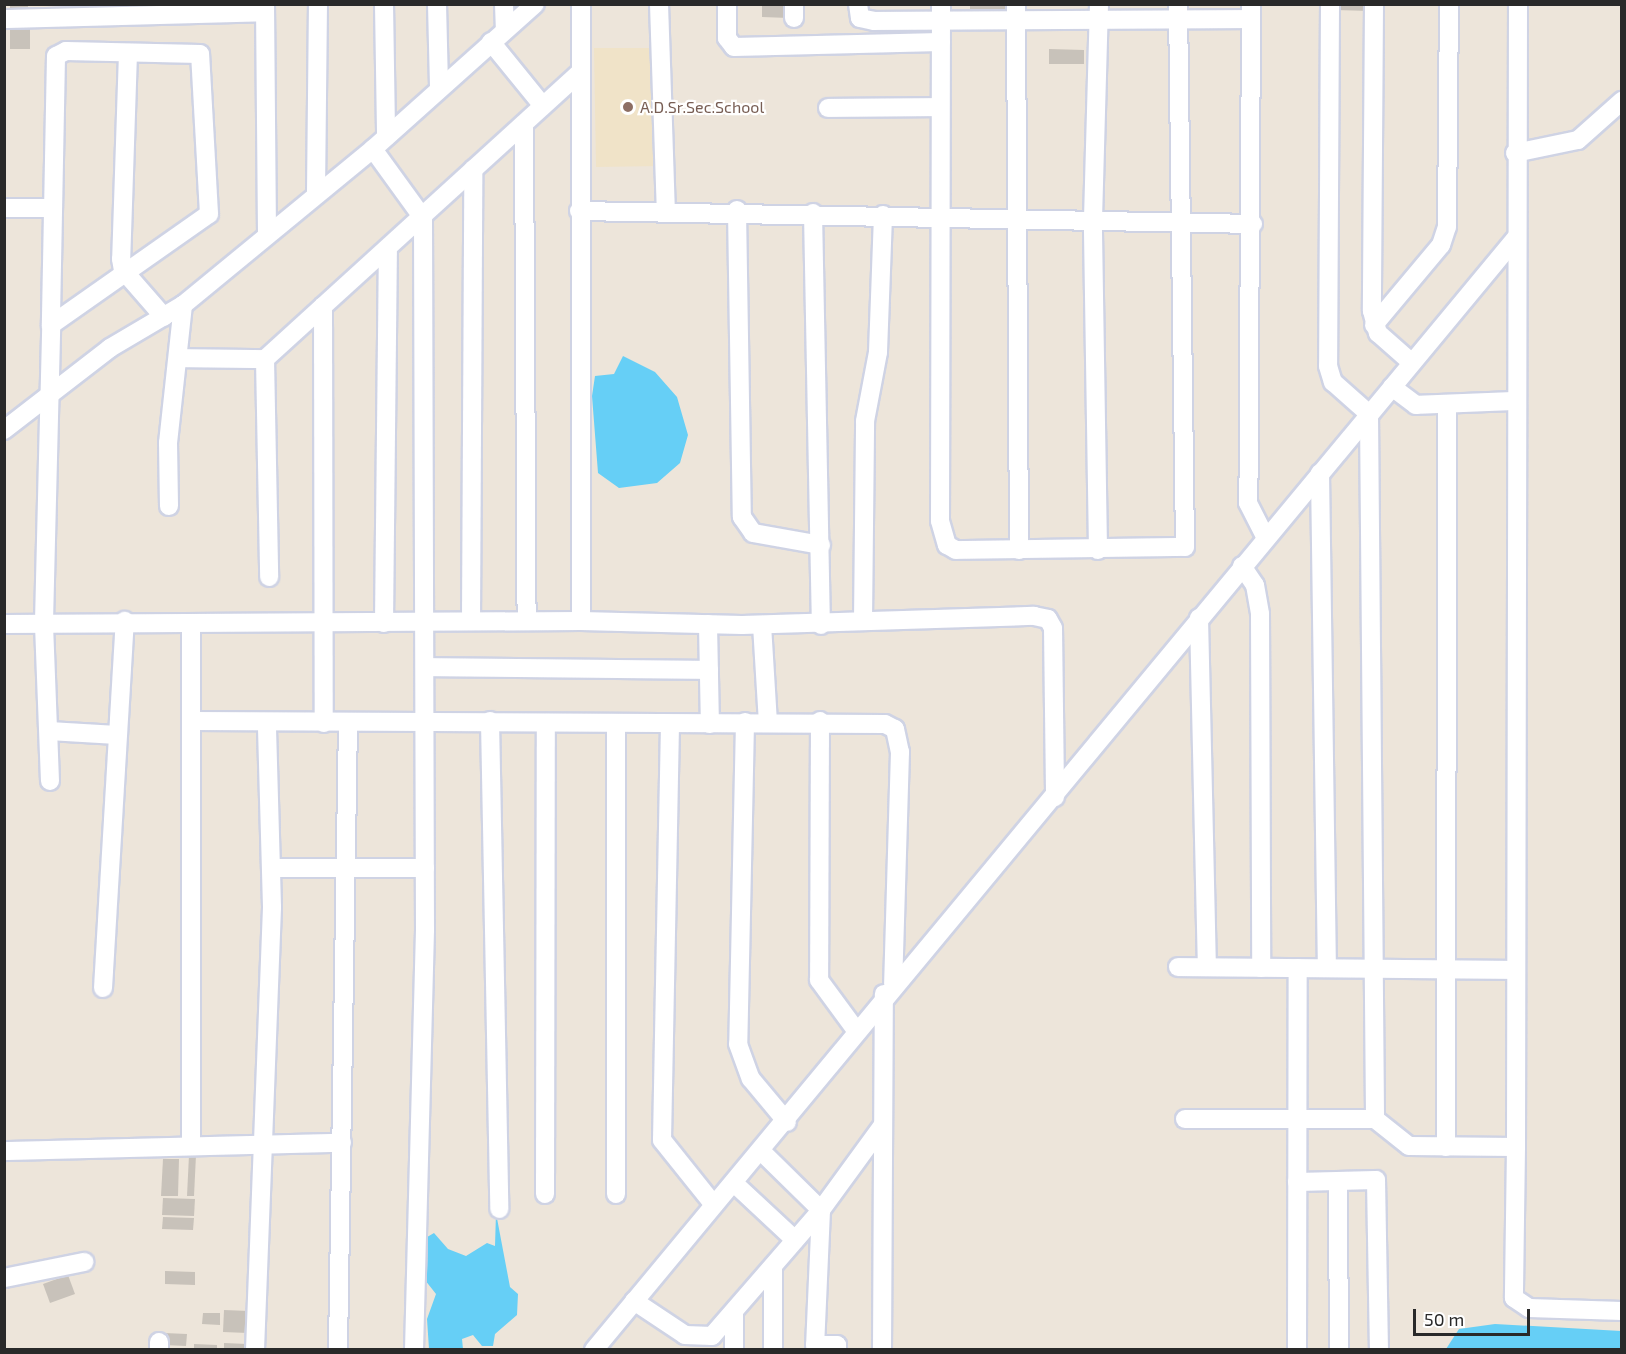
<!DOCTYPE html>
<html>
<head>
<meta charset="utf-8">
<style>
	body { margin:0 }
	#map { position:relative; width:1626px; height:1354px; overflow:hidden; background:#ede5da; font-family:"Exo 2",sans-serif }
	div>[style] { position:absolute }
	.education>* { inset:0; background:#f0e3c8 }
	.water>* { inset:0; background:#66cff6 }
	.building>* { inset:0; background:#c8c2ba }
	.roads { filter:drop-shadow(2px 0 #cfd3e4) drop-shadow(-2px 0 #cfd3e4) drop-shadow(0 2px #cfd3e4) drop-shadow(0 -2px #cfd3e4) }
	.street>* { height:18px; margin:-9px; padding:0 9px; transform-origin:9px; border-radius:9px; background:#fff }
	.dots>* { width:16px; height:16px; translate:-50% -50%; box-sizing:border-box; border:3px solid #fff; border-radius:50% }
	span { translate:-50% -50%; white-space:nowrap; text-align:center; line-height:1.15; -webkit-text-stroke:4.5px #fff; paint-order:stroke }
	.education-label { font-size:16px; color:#785e54 }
	.left { translate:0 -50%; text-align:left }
	.frame { position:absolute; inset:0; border:6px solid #292929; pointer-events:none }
	.scale { position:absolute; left:1413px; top:1309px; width:117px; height:27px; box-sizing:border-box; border:3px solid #292929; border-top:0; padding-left:8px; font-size:18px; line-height:21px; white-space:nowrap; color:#292929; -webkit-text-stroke:4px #fff; paint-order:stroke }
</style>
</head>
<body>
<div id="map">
	<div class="education">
		<i style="clip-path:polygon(594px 48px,661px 48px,663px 166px,596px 167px)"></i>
	</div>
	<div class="water">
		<i style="clip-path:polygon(623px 356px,655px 372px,677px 397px,688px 435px,680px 463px,657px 483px,619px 488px,598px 473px,592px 396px,595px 376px,614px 374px)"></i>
		<i style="clip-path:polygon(496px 1213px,510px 1287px,518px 1294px,517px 1315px,495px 1334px,493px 1346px,482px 1346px,473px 1335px,462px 1339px,463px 1349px,429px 1349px,427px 1319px,436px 1294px,421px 1275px,422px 1240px,434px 1233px,448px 1249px,466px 1256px,487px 1243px,495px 1246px)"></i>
		<i style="clip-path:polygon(1495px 1324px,1621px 1331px,1621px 1349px,1446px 1349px,1459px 1329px)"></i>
	</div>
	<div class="building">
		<i style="clip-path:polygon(10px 4px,28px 4px,28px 15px,10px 15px)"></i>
		<i style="clip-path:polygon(762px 4px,789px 4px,789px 18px,762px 17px)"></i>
		<i style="clip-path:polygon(970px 4px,1005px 4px,1005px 16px,970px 16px)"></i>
		<i style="clip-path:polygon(1335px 4px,1371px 4px,1371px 11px,1335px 10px)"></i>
		<i style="clip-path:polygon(10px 24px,30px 24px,30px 49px,10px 49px)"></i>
		<i style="clip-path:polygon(1049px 49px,1084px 50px,1084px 64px,1049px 64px)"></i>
		<i style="clip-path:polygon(189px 1155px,196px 1155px,194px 1196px,187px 1196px)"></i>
		<i style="clip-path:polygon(163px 1159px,179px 1159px,178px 1196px,161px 1196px)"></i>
		<i style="clip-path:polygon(163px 1198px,195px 1199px,194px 1216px,162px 1215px)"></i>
		<i style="clip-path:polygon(163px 1217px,194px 1218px,193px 1230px,162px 1229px)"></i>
		<i style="clip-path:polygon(165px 1271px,195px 1272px,195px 1285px,165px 1284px)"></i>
		<i style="clip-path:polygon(68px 1275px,75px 1294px,50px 1303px,43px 1284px)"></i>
		<i style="clip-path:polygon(224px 1310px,249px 1311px,248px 1333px,223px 1332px)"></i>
		<i style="clip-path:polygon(203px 1313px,220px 1313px,220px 1325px,202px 1324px)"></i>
		<i style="clip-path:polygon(164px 1333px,187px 1334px,186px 1346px,164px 1345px)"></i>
		<i style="clip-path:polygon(224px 1343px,247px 1344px,247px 1350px,224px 1350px)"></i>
		<i style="clip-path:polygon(194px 1344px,217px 1345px,217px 1350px,194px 1350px)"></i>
	</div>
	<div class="roads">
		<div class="street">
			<i style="left:265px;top:4px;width:230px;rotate:89.5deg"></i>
			<i style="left:384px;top:4px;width:133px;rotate:89.1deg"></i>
			<i style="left:437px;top:4px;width:83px;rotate:88.6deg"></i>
			<i style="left:504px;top:4px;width:26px;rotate:88deg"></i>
			<i style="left:581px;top:4px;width:617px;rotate:90deg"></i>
			<i style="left:659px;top:4px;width:206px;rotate:88.1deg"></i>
			<i style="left:727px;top:4px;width:34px;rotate:90deg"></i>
			<i style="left:727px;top:38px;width:11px;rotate:52deg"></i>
			<i style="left:734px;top:47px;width:207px;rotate:-1.4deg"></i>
			<i style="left:794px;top:4px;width:14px;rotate:90deg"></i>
			<i style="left:858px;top:4px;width:14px;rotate:82deg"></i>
			<i style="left:860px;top:18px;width:14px;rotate:12deg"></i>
			<i style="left:874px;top:21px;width:377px;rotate:-0.3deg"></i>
			<i style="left:941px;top:4px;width:517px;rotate:90.11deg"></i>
			<i style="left:940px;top:521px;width:25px;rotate:74deg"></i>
			<i style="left:947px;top:545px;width:10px;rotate:29deg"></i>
			<i style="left:956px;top:550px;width:229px;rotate:-0.8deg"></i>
			<i style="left:1185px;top:547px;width:543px;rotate:-90.74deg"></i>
			<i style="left:1016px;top:4px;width:546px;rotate:89.69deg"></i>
			<i style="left:1251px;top:4px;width:499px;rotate:90.3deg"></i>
			<i style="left:1248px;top:503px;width:39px;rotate:63deg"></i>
			<i style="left:1330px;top:4px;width:362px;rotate:90.3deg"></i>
			<i style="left:1328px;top:366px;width:17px;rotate:73deg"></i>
			<i style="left:1333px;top:382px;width:48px;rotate:41.6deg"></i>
			<i style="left:1369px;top:414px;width:705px;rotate:89.51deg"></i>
			<i style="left:1374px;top:4px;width:307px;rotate:90.4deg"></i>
			<i style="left:1372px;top:311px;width:23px;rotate:75deg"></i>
			<i style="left:1378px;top:333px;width:45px;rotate:41.4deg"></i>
			<i style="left:4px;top:19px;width:261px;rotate:-1.5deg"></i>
			<i style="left:491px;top:42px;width:82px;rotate:50.9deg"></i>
			<i style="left:128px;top:53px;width:206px;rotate:91.9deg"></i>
			<i style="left:121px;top:259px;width:11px;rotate:80deg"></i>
			<i style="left:123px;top:270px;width:62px;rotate:48.9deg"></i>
			<i style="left:828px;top:108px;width:112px;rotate:-0.5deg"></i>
			<i style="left:524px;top:124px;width:497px;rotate:89.7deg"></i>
			<i style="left:373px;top:149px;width:85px;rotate:54.1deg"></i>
			<i style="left:423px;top:218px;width:712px;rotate:89.84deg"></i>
			<i style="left:425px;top:930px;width:420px;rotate:91.5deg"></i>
			<i style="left:1515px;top:153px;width:64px;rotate:-11.7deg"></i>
			<i style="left:1578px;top:140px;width:59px;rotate:-41.6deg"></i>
			<i style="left:316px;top:193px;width:189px;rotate:-89.4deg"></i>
			<i style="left:4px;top:208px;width:45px"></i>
			<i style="left:737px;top:210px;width:307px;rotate:89.1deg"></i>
			<i style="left:742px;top:517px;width:19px;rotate:55deg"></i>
			<i style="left:753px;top:533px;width:69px;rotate:10deg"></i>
			<i style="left:579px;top:211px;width:674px;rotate:1.1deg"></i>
			<i style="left:813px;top:213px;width:412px;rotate:88.9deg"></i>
			<i style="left:323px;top:306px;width:417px;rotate:89.9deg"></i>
			<i style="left:1374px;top:325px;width:104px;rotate:-50.1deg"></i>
			<i style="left:1441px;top:245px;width:19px;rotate:-72deg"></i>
			<i style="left:1447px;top:227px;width:223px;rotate:-89.5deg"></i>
			<i style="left:178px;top:358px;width:87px;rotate:0.7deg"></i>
			<i style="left:265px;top:359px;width:426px;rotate:-42.3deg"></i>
			<i style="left:265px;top:359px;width:218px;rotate:88.9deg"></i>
			<i style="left:1392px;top:387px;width:30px;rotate:37deg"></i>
			<i style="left:1416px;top:405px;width:101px;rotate:-2.3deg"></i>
			<i style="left:4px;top:430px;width:134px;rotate:-37.7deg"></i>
			<i style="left:110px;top:348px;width:85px;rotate:-30.5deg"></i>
			<i style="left:183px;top:305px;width:246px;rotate:-39.4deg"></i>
			<i style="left:373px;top:149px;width:217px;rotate:-41.8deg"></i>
			<i style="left:1320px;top:473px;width:495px;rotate:89.2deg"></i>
			<i style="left:169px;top:506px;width:63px;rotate:-90.9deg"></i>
			<i style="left:168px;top:443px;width:139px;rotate:-83.8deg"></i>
			<i style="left:1098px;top:550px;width:331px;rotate:-90.9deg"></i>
			<i style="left:1093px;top:219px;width:215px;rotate:-88.4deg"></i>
			<i style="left:1242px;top:566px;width:23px;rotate:56deg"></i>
			<i style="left:1255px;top:585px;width:29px;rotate:80deg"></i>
			<i style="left:1260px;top:614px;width:354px;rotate:89.8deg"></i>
			<i style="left:1199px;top:618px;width:349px;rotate:88.7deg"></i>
			<i style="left:471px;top:621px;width:452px;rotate:-89.7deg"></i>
			<i style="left:863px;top:621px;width:200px;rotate:-89.4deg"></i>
			<i style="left:865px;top:421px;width:70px;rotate:-79.3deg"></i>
			<i style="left:878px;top:352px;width:137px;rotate:-87.9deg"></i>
			<i style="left:191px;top:623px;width:523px;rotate:90deg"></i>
			<i style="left:384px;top:623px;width:371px;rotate:-89.4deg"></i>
			<i style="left:4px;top:624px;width:577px;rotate:-0.3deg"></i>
			<i style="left:581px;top:621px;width:161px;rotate:1.4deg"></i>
			<i style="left:742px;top:625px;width:292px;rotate:-1.8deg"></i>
			<i style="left:1034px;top:616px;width:14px;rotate:12deg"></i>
			<i style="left:1048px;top:619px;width:10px;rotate:61deg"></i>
			<i style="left:1053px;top:628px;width:169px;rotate:89.3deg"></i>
			<i style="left:708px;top:624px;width:100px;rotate:88.9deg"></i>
			<i style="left:762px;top:625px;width:98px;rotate:86.5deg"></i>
			<i style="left:425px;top:667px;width:284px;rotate:0.6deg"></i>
			<i style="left:191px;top:721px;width:694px;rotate:0.25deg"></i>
			<i style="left:885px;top:724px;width:11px;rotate:27deg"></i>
			<i style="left:895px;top:729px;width:24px;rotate:78deg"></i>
			<i style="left:900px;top:752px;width:232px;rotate:91.7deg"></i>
			<i style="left:490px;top:721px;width:488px;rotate:88.9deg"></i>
			<i style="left:820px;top:721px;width:259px;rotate:90.2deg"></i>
			<i style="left:819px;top:980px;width:61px;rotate:53.7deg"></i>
			<i style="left:745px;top:722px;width:322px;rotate:91.2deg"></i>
			<i style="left:738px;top:1044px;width:37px;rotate:70deg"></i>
			<i style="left:751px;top:1079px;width:56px;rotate:50.1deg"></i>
			<i style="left:670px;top:724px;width:416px;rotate:91.1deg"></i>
			<i style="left:662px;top:1140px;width:83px;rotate:51.3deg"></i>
			<i style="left:49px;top:731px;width:68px;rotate:3.4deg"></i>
			<i style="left:50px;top:781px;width:159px;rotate:-92.2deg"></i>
			<i style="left:44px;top:622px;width:297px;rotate:-88.6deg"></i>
			<i style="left:51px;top:325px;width:193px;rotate:-35.1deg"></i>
			<i style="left:209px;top:214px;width:160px;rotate:-93.2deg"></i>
			<i style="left:200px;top:54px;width:134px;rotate:-178.7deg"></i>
			<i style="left:66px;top:51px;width:11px;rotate:153deg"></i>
			<i style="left:56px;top:56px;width:269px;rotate:91.1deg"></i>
			<i style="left:271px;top:868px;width:154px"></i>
			<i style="left:1178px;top:967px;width:336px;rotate:0.5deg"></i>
			<i style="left:103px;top:988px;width:368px;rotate:-86.6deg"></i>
			<i style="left:1185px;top:1119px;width:190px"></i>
			<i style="left:1375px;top:1119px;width:43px;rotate:38.5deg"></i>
			<i style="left:1409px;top:1146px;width:107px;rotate:0.5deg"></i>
			<i style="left:1516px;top:1147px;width:1143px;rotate:-89.9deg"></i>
			<i style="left:1446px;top:1147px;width:742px;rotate:-89.92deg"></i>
			<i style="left:1516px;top:1147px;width:151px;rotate:90.8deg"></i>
			<i style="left:1514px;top:1298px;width:18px;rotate:34deg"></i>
			<i style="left:1529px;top:1308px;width:93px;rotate:1.8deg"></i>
			<i style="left:4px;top:1151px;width:338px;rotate:-1.4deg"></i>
			<i style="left:761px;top:1151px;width:84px;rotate:44.5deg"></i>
			<i style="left:821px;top:1210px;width:135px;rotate:92.5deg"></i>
			<i style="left:815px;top:1345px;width:22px"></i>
			<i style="left:837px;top:1345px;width:5px;rotate:90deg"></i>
			<i style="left:1338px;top:1181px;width:169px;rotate:89.7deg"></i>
			<i style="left:1297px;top:1182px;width:79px;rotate:-1.5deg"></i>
			<i style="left:1376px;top:1180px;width:170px;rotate:89deg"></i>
			<i style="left:735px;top:1184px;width:82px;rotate:43deg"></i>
			<i style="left:545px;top:1194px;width:470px;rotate:-89.9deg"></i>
			<i style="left:616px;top:1194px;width:469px;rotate:-90deg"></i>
			<i style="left:4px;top:1278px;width:82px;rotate:-11.3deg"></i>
			<i style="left:634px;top:1301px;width:61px;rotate:33.7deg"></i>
			<i style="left:685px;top:1335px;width:27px;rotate:2deg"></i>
			<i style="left:712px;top:1336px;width:167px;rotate:-49.1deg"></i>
			<i style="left:821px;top:1210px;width:105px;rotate:-53.9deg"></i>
			<i style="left:159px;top:1350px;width:8px;rotate:-90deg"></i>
			<i style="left:255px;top:1350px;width:443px;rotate:-87.8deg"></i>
			<i style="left:272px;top:907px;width:183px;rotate:-91.6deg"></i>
			<i style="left:338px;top:1350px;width:627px;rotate:-89.09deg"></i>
			<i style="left:594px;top:1350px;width:1445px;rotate:-50.34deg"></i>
			<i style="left:734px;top:1350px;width:36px;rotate:-90deg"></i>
			<i style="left:773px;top:1350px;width:83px;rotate:-90deg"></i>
			<i style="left:882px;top:1350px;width:356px;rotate:-89.7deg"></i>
			<i style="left:1297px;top:1350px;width:382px;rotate:-89.9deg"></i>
		</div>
	</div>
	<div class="dots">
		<i style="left:628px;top:107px;background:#8d6e63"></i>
	</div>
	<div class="education-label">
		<span class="left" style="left:640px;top:107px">A.D.Sr.Sec.School</span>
	</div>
	<div class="frame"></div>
	<div class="scale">50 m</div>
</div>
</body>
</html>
